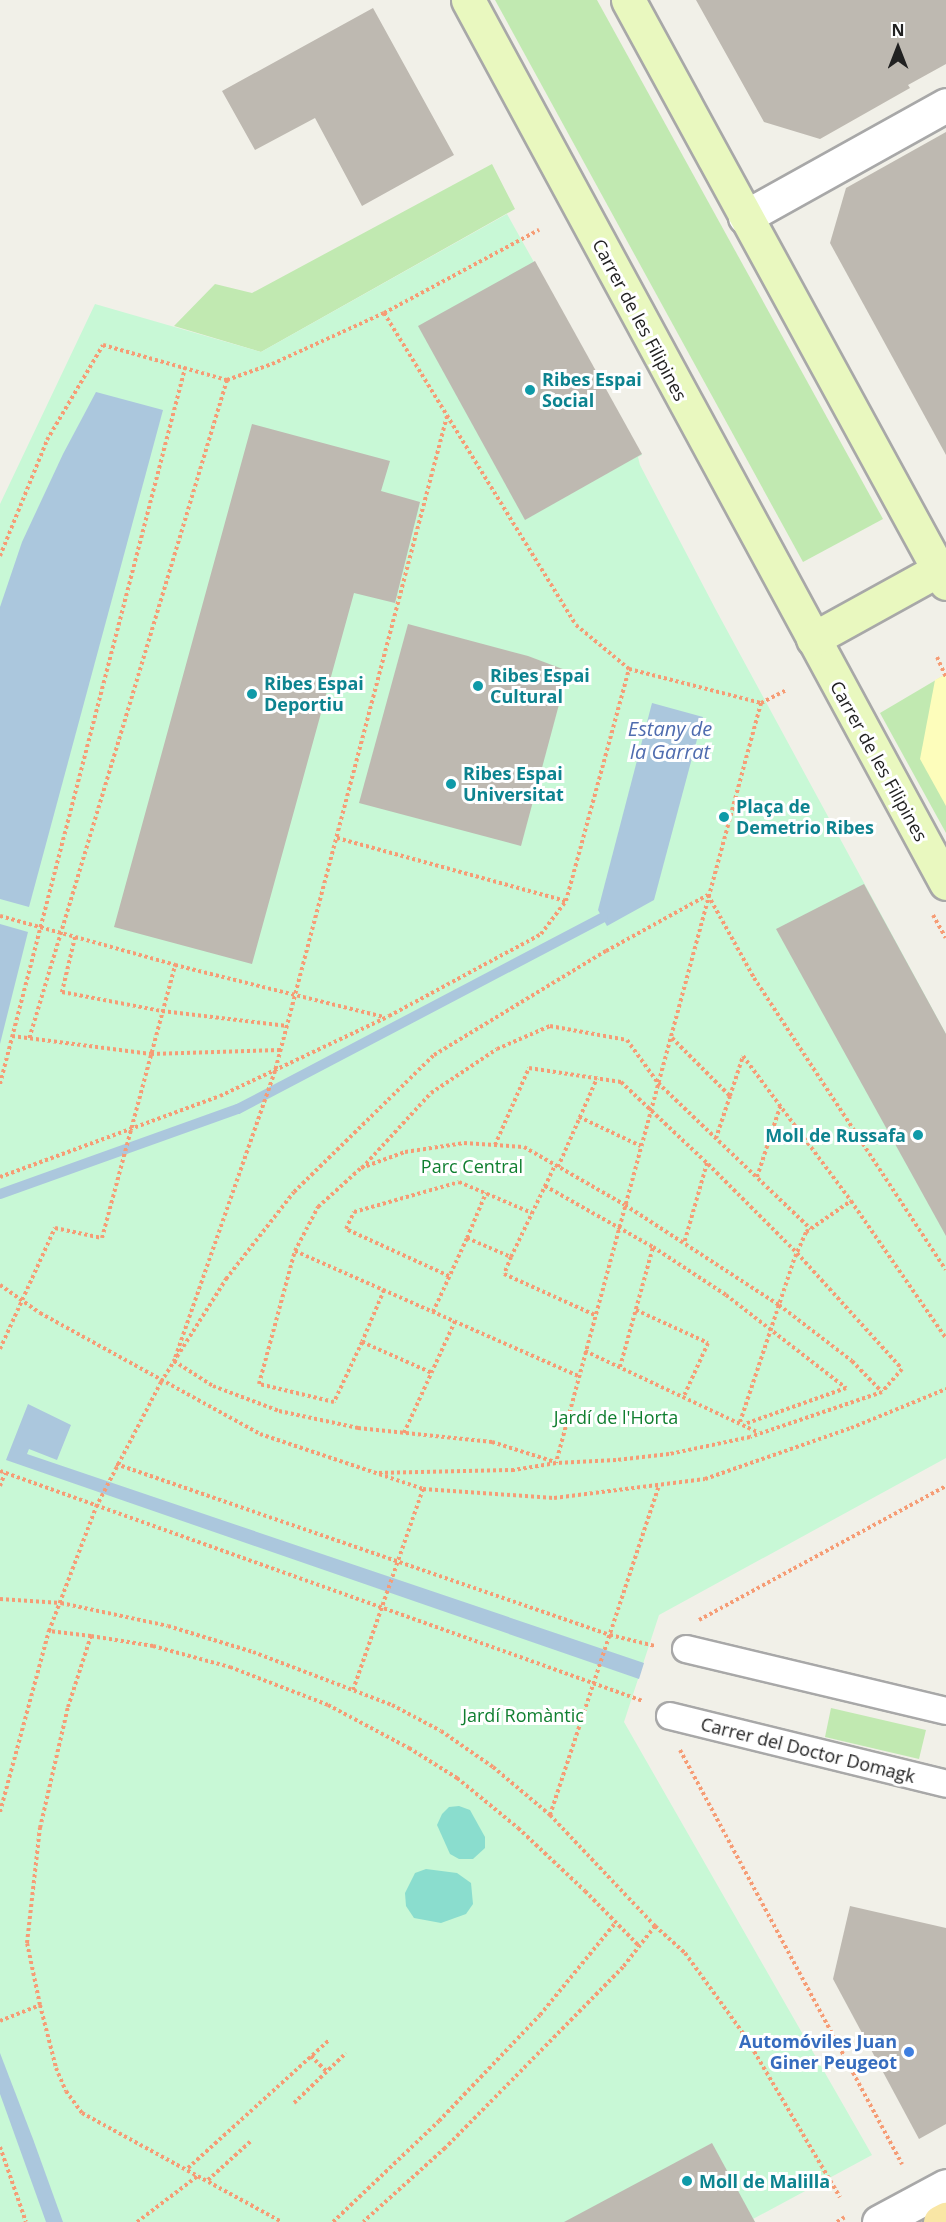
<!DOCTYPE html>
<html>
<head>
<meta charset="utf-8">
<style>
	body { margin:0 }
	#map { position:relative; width:946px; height:2222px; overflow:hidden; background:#f1f0e8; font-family:"Open Sans",sans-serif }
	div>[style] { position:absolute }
	.grass>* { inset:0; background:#c1e9b1 }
	.sand>* { inset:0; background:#fdfdbb }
	.park>* { inset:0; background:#c8f8d6 }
	.pitch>* { inset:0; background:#8addce }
	.water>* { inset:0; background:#abc7dd }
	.stream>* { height:10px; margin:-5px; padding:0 5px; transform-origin:5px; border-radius:5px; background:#abc7dd }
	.building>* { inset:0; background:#beb9b1 }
	.path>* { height:4px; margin-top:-2px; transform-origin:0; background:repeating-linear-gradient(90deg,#f69c75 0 3px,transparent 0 6px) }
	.roads { filter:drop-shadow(2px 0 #a8a8a8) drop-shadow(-2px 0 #a8a8a8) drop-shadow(0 2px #a8a8a8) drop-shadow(0 -2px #a8a8a8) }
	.pedestrian>* { height:26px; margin:-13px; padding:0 13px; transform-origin:13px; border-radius:13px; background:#fff }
	.minor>* { height:33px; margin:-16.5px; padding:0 16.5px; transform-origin:16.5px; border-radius:16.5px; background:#fff }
	.secondary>* { height:33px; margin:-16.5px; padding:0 16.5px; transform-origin:16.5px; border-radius:16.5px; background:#e9f8bf }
	.primary>* { height:33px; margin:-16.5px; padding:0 16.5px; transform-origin:16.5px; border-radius:16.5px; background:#f9e6a5 }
	.dots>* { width:16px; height:16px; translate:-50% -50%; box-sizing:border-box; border:3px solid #fff; border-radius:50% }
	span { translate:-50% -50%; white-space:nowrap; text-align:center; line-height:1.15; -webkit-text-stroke:6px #fff; paint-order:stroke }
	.street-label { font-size:18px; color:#212121 }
	.culture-label { font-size:18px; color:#0d838f; font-weight:700 }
	.left { translate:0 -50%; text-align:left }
	.right { translate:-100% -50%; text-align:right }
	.park-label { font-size:18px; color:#107f30 }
	.shop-label { font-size:18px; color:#366cbe; font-weight:700 }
	.water-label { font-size:20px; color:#4f6caf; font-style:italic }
	.north { position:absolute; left:868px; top:18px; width:60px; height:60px; -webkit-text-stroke:4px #fff; paint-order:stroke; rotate:0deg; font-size:16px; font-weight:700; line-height:24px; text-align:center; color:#212121 }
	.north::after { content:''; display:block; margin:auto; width:21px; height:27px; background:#212121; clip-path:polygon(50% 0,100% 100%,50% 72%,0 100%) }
</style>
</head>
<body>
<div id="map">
	<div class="grass">
		<i style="clip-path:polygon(495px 0,597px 0,883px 519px,803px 562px)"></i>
		<i style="clip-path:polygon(492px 164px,515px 209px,261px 352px,174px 326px,215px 284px,252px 293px)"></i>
		<i style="clip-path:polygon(946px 674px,946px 833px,880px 713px)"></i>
		<i style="clip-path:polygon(831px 1708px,926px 1730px,919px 1759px,825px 1737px)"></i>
	</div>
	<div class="sand">
		<i style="clip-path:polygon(946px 674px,946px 806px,920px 759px,935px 680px)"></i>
	</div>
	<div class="park">
		<i style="clip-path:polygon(507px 214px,642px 455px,638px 457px,640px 465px,716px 610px,946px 1034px,946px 1458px,659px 1615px,624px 1722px,872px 2155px,753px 2219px,755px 2222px,0 2222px,0 504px,95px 304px,261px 352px)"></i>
	</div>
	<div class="pitch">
		<i style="clip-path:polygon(459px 1806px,470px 1810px,485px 1837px,485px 1848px,473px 1859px,459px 1859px,450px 1854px,437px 1825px,442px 1814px,449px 1807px)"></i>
		<i style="clip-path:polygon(426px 1869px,457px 1873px,471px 1883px,473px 1904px,466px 1914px,441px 1923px,414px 1918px,406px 1906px,405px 1893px,415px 1873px)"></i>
	</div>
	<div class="water">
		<i style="clip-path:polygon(96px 392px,163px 410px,29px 907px,0 899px,0 607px,22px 542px,63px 454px)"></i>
		<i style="clip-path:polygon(652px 703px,703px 717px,654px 900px,607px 926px,598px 910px)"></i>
		<i style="clip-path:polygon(0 924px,28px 932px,0 1044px)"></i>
		<i style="clip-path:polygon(28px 1404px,71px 1425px,57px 1460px,29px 1449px,27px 1454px,644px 1663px,639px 1679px,6px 1460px)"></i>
		<i style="clip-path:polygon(0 2053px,33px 2139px,63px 2222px,46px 2222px,0 2094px)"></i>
	</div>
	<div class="stream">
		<i style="left:0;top:1194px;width:253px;rotate:-19.7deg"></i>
		<i style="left:238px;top:1109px;width:412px;rotate:-27.7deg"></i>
	</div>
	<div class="building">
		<i style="clip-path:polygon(696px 0,946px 0,946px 64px,908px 85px,910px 88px,820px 139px,764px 122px)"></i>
		<i style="clip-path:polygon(373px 8px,454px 155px,362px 206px,315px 118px,255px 150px,222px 91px)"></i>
		<i style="clip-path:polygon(946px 132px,946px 455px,830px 243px,846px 188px)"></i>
		<i style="clip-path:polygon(535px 261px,642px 454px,525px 520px,418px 326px)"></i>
		<i style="clip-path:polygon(252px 424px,390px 461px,381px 491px,420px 502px,395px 603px,354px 593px,252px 964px,114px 927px)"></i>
		<i style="clip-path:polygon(408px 624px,528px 656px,568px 671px,521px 846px,359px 803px)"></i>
		<i style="clip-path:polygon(864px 884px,946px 1034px,946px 1236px,776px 929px)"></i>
		<i style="clip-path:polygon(850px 1906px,946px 1928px,946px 2124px,919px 2139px,833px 1979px)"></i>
		<i style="clip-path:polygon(712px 2143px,755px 2222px,564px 2222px)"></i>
	</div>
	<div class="path">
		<i style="left:384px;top:313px;width:176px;rotate:-28.2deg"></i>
		<i style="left:227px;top:380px;width:48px;rotate:-19.6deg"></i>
		<i style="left:272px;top:364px;width:123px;rotate:-24.5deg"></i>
		<i style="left:384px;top:313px;width:366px;rotate:58.4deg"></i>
		<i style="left:576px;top:625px;width:69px;rotate:39.7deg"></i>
		<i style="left:447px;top:416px;width:677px;rotate:104.71deg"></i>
		<i style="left:275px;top:1071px;width:307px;rotate:109.2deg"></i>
		<i style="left:174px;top:1361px;width:46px;rotate:32.7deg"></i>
		<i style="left:213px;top:1386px;width:71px;rotate:20.7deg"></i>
		<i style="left:279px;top:1411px;width:81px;rotate:12.1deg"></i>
		<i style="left:358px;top:1428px;width:135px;rotate:6deg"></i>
		<i style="left:492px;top:1442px;width:66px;rotate:17.6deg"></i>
		<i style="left:0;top:556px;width:125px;rotate:-67.9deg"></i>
		<i style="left:47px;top:440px;width:110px;rotate:-59.5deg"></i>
		<i style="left:103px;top:345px;width:129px;rotate:15.8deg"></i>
		<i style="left:227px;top:380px;width:688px;rotate:106.72deg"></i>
		<i style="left:937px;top:657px;width:22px;rotate:66deg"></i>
		<i style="left:761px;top:703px;width:28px;rotate:-27deg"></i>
		<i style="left:337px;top:838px;width:238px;rotate:15.4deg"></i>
		<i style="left:933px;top:915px;width:26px;rotate:61deg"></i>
		<i style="left:0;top:916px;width:182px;rotate:15.6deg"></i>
		<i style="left:175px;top:965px;width:215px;rotate:14deg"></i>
		<i style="left:75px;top:937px;width:57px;rotate:103.3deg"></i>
		<i style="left:62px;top:992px;width:102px;rotate:10.8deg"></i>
		<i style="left:162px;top:1011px;width:126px;rotate:6.8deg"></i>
		<i style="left:12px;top:1036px;width:140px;rotate:7.4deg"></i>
		<i style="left:151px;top:1054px;width:129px;rotate:-1.8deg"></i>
		<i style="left:672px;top:1038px;width:82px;rotate:45deg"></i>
		<i style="left:730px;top:1096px;width:44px;rotate:108.4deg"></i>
		<i style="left:0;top:1084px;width:740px;rotate:-75.51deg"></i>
		<i style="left:730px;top:1096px;width:42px;rotate:-72deg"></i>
		<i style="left:743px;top:1056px;width:181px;rotate:53.3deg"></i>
		<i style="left:579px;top:1117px;width:68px;rotate:25.1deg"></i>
		<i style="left:495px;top:1145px;width:84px;rotate:-66.2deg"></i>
		<i style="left:529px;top:1068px;width:93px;rotate:8.7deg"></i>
		<i style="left:621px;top:1082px;width:118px;rotate:43.3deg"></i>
		<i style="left:707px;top:1163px;width:84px;rotate:105.9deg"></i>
		<i style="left:708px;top:1164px;width:126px;rotate:45deg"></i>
		<i style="left:797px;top:1253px;width:156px;rotate:47.8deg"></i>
		<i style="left:902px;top:1369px;width:30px;rotate:131deg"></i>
		<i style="left:558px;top:1167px;width:97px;rotate:-66.3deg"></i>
		<i style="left:362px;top:1168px;width:102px;rotate:-47.4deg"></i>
		<i style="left:431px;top:1093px;width:79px;rotate:-33.7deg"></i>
		<i style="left:497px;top:1049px;width:58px;rotate:-23.5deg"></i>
		<i style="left:550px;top:1026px;width:78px;rotate:10.3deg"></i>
		<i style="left:627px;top:1040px;width:53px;rotate:54.2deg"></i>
		<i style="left:658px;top:1083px;width:211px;rotate:43.7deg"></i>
		<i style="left:0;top:1177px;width:234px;rotate:-20.2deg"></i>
		<i style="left:220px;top:1096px;width:187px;rotate:-25.3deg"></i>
		<i style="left:389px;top:1016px;width:173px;rotate:-28.3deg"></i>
		<i style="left:541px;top:934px;width:41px;rotate:-52.9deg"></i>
		<i style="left:566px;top:901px;width:240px;rotate:-74.8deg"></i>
		<i style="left:629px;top:669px;width:136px;rotate:14.4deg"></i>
		<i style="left:761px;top:703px;width:787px;rotate:105.1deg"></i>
		<i style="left:757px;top:1177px;width:74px;rotate:-71.8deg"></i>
		<i style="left:545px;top:1186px;width:124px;rotate:29.5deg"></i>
		<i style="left:467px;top:1238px;width:49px;rotate:-67.1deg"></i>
		<i style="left:295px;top:1251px;width:310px;rotate:23.8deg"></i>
		<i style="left:511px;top:1257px;width:102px;rotate:-64.4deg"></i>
		<i style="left:449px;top:1276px;width:113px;rotate:-155.5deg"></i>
		<i style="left:346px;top:1229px;width:19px;rotate:-65deg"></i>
		<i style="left:354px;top:1212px;width:109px;rotate:-15.9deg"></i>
		<i style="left:459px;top:1182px;width:79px;rotate:23deg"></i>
		<i style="left:0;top:1285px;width:49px;rotate:35deg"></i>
		<i style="left:40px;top:1313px;width:251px;rotate:28.8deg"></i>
		<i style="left:260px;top:1434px;width:172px;rotate:18.6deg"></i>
		<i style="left:423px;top:1489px;width:131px;rotate:3.9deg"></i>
		<i style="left:554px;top:1498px;width:152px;rotate:-7.2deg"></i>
		<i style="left:705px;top:1479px;width:155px;rotate:-19.3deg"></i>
		<i style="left:851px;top:1428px;width:103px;rotate:-22.3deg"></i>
		<i style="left:384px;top:1290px;width:56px;rotate:112.9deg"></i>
		<i style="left:362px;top:1342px;width:77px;rotate:23.9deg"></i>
		<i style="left:636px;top:1310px;width:79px;rotate:24.6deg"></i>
		<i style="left:708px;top:1343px;width:58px;rotate:114.4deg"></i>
		<i style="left:433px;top:1312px;width:81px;rotate:-65.3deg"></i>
		<i style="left:467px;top:1238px;width:48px;rotate:23.4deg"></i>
		<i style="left:511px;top:1257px;width:18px;rotate:112deg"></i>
		<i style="left:504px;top:1274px;width:100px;rotate:24.3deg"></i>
		<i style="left:362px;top:1342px;width:66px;rotate:115deg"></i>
		<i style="left:334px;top:1402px;width:77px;rotate:-166.5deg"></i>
		<i style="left:259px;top:1384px;width:138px;rotate:-74.9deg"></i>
		<i style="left:295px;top:1251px;width:50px;rotate:-62.4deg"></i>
		<i style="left:318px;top:1207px;width:58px;rotate:-42.2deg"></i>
		<i style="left:361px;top:1168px;width:47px;rotate:-20deg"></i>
		<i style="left:405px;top:1152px;width:60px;rotate:-8.7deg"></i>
		<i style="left:464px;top:1143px;width:60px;rotate:3.8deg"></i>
		<i style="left:524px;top:1147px;width:116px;rotate:29.9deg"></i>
		<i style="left:625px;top:1205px;width:184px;rotate:33deg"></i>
		<i style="left:779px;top:1305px;width:92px;rotate:37.5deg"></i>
		<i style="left:852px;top:1361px;width:43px;rotate:45.9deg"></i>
		<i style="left:882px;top:1392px;width:139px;rotate:161.2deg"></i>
		<i style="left:750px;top:1437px;width:83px;rotate:168.1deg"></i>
		<i style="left:669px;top:1454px;width:53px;rotate:173.5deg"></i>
		<i style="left:616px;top:1460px;width:60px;rotate:177.1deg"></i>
		<i style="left:556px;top:1463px;width:43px;rotate:170.5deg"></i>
		<i style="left:514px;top:1470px;width:139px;rotate:178.8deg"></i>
		<i style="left:0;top:1349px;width:133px;rotate:-65.6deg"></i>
		<i style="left:55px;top:1228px;width:48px;rotate:12deg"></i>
		<i style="left:102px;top:1238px;width:283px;rotate:-75deg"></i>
		<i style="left:585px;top:1351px;width:192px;rotate:25.2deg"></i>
		<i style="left:620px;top:1367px;width:124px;rotate:-74.6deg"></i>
		<i style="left:653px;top:1247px;width:87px;rotate:33.3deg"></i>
		<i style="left:726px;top:1295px;width:152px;rotate:37.8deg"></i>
		<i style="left:846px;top:1388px;width:107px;rotate:160.4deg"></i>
		<i style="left:740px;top:1422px;width:174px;rotate:-71.6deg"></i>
		<i style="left:795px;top:1257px;width:27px;rotate:-66deg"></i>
		<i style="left:806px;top:1232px;width:55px;rotate:-34.6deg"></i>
		<i style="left:851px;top:1201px;width:167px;rotate:55.3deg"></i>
		<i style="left:404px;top:1433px;width:123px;rotate:-65.5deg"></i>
		<i style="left:116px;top:1464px;width:523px;rotate:19.09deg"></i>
		<i style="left:610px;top:1635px;width:46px;rotate:13.7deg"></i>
		<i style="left:0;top:1471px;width:683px;rotate:19.68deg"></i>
		<i style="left:0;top:1486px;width:14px;rotate:-69deg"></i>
		<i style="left:0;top:1599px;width:61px;rotate:3.8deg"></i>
		<i style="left:61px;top:1603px;width:109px;rotate:12.1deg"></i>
		<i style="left:168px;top:1626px;width:89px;rotate:17deg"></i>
		<i style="left:253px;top:1652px;width:149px;rotate:20.9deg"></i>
		<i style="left:392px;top:1705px;width:55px;rotate:28deg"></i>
		<i style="left:441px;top:1731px;width:63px;rotate:34.7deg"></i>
		<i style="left:493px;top:1767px;width:75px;rotate:40.1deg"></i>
		<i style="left:550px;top:1815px;width:153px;rotate:46.6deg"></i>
		<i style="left:655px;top:1926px;width:52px;rotate:128deg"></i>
		<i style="left:623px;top:1967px;width:254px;rotate:134.5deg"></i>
		<i style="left:445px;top:2148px;width:110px;rotate:137.9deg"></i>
		<i style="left:699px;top:1620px;width:281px;rotate:-28.5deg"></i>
		<i style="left:91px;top:1636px;width:63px;rotate:9.2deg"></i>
		<i style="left:153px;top:1646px;width:80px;rotate:15.3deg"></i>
		<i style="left:230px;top:1667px;width:105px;rotate:21.2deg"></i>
		<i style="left:328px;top:1705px;width:92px;rotate:28deg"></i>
		<i style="left:409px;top:1748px;width:57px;rotate:32deg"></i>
		<i style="left:457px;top:1778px;width:79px;rotate:39.3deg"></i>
		<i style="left:518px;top:1828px;width:92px;rotate:43.2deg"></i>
		<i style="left:585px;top:1891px;width:77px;rotate:45.5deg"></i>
		<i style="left:353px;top:1690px;width:213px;rotate:-70.8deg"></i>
		<i style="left:680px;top:1750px;width:470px;rotate:61.8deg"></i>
		<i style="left:0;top:1812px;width:188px;rotate:-74.9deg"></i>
		<i style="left:49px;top:1631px;width:133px;rotate:-69.2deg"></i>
		<i style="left:96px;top:1507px;width:141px;rotate:-62.5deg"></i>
		<i style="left:161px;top:1382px;width:122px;rotate:-57.7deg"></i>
		<i style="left:226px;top:1279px;width:110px;rotate:-52deg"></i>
		<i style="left:294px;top:1192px;width:196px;rotate:-44.4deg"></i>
		<i style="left:434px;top:1055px;width:201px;rotate:-31.2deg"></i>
		<i style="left:606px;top:951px;width:116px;rotate:-28.8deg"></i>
		<i style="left:708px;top:895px;width:95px;rotate:61deg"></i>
		<i style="left:754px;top:978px;width:349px;rotate:56.7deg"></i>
		<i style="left:550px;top:1815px;width:347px;rotate:-71.7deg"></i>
		<i style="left:655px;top:1926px;width:40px;rotate:42deg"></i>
		<i style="left:685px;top:1953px;width:102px;rotate:54.1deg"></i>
		<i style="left:745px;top:2036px;width:187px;rotate:59.5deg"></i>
		<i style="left:40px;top:2005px;width:65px;rotate:75.7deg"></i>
		<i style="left:56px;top:2068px;width:25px;rotate:67deg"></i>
		<i style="left:66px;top:2091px;width:27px;rotate:54deg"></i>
		<i style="left:82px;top:2113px;width:228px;rotate:28.6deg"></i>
		<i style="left:0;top:2021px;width:43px;rotate:-21.8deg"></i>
		<i style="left:40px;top:2005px;width:63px;rotate:-101.8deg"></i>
		<i style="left:27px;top:1943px;width:116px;rotate:-83.6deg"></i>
		<i style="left:40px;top:1828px;width:124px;rotate:-77deg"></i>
		<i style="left:68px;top:1707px;width:75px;rotate:-72.1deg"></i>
		<i style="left:91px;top:1636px;width:42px;rotate:-173.2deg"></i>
		<i style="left:311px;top:2056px;width:23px;rotate:45deg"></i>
		<i style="left:294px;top:2103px;width:72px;rotate:-43.9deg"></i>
		<i style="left:0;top:2147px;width:79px;rotate:70.9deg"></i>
		<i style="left:188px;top:2168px;width:190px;rotate:-42.2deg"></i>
		<i style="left:208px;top:2180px;width:58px;rotate:-42.2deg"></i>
		<i style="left:137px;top:2222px;width:78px;rotate:-37.2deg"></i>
		<i style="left:333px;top:2222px;width:146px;rotate:-43.6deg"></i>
		<i style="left:439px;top:2121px;width:146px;rotate:-46.4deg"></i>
		<i style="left:540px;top:2015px;width:120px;rotate:-50.7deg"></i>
		<i style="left:837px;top:2222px;width:9px;rotate:-32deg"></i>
	</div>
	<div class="roads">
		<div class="pedestrian">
			<i style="left:686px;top:1649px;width:267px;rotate:13.4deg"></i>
			<i style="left:670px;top:1716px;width:284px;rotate:13.8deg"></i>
		</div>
		<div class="minor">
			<i style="left:745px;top:217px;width:230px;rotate:-29.1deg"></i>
			<i style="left:879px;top:2222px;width:76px;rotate:-28.2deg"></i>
		</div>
		<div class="secondary">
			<i style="left:468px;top:0;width:1004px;rotate:61.57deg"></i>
			<i style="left:628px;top:0;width:664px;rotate:61.39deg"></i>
			<i style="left:813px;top:639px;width:143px;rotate:-28.9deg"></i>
		</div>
		<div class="primary">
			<i style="left:940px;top:2222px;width:7px;rotate:-27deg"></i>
		</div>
	</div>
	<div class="dots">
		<i style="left:530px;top:390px;background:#0f9aa8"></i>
		<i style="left:478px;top:686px;background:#0f9aa8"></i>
		<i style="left:252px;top:694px;background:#0f9aa8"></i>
		<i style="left:451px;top:784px;background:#0f9aa8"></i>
		<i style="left:724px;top:817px;background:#0f9aa8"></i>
		<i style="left:918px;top:1135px;background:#0f9aa8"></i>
		<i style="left:909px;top:2052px;background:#3f7fe0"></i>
		<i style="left:687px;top:2181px;background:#0f9aa8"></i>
	</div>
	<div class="street-label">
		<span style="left:640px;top:320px;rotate:62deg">Carrer de les Filipines</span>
		<span style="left:879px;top:761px;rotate:61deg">Carrer de les Filipines</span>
		<span style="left:808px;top:1750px;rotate:14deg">Carrer del Doctor Domagk</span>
	</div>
	<div class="culture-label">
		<span class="left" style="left:542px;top:390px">Ribes Espai<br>Social</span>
		<span class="left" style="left:490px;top:686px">Ribes Espai<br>Cultural</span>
		<span class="left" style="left:264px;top:694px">Ribes Espai<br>Deportiu</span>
		<span class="left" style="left:463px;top:784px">Ribes Espai<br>Universitat</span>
		<span class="left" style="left:736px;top:817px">Plaça de<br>Demetrio Ribes</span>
		<span class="right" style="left:906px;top:1135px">Moll de Russafa</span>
		<span class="left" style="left:699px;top:2181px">Moll de Malilla</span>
	</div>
	<div class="park-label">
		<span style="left:472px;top:1166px">Parc Central</span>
		<span style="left:616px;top:1417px">Jardí de l'Horta</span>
		<span style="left:523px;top:1715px">Jardí Romàntic</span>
	</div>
	<div class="shop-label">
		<span class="right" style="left:897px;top:2052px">Automóviles Juan<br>Giner Peugeot</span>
	</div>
	<div class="water-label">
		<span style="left:670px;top:740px">Estany de<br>la Garrat</span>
	</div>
	<div class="north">N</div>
</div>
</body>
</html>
